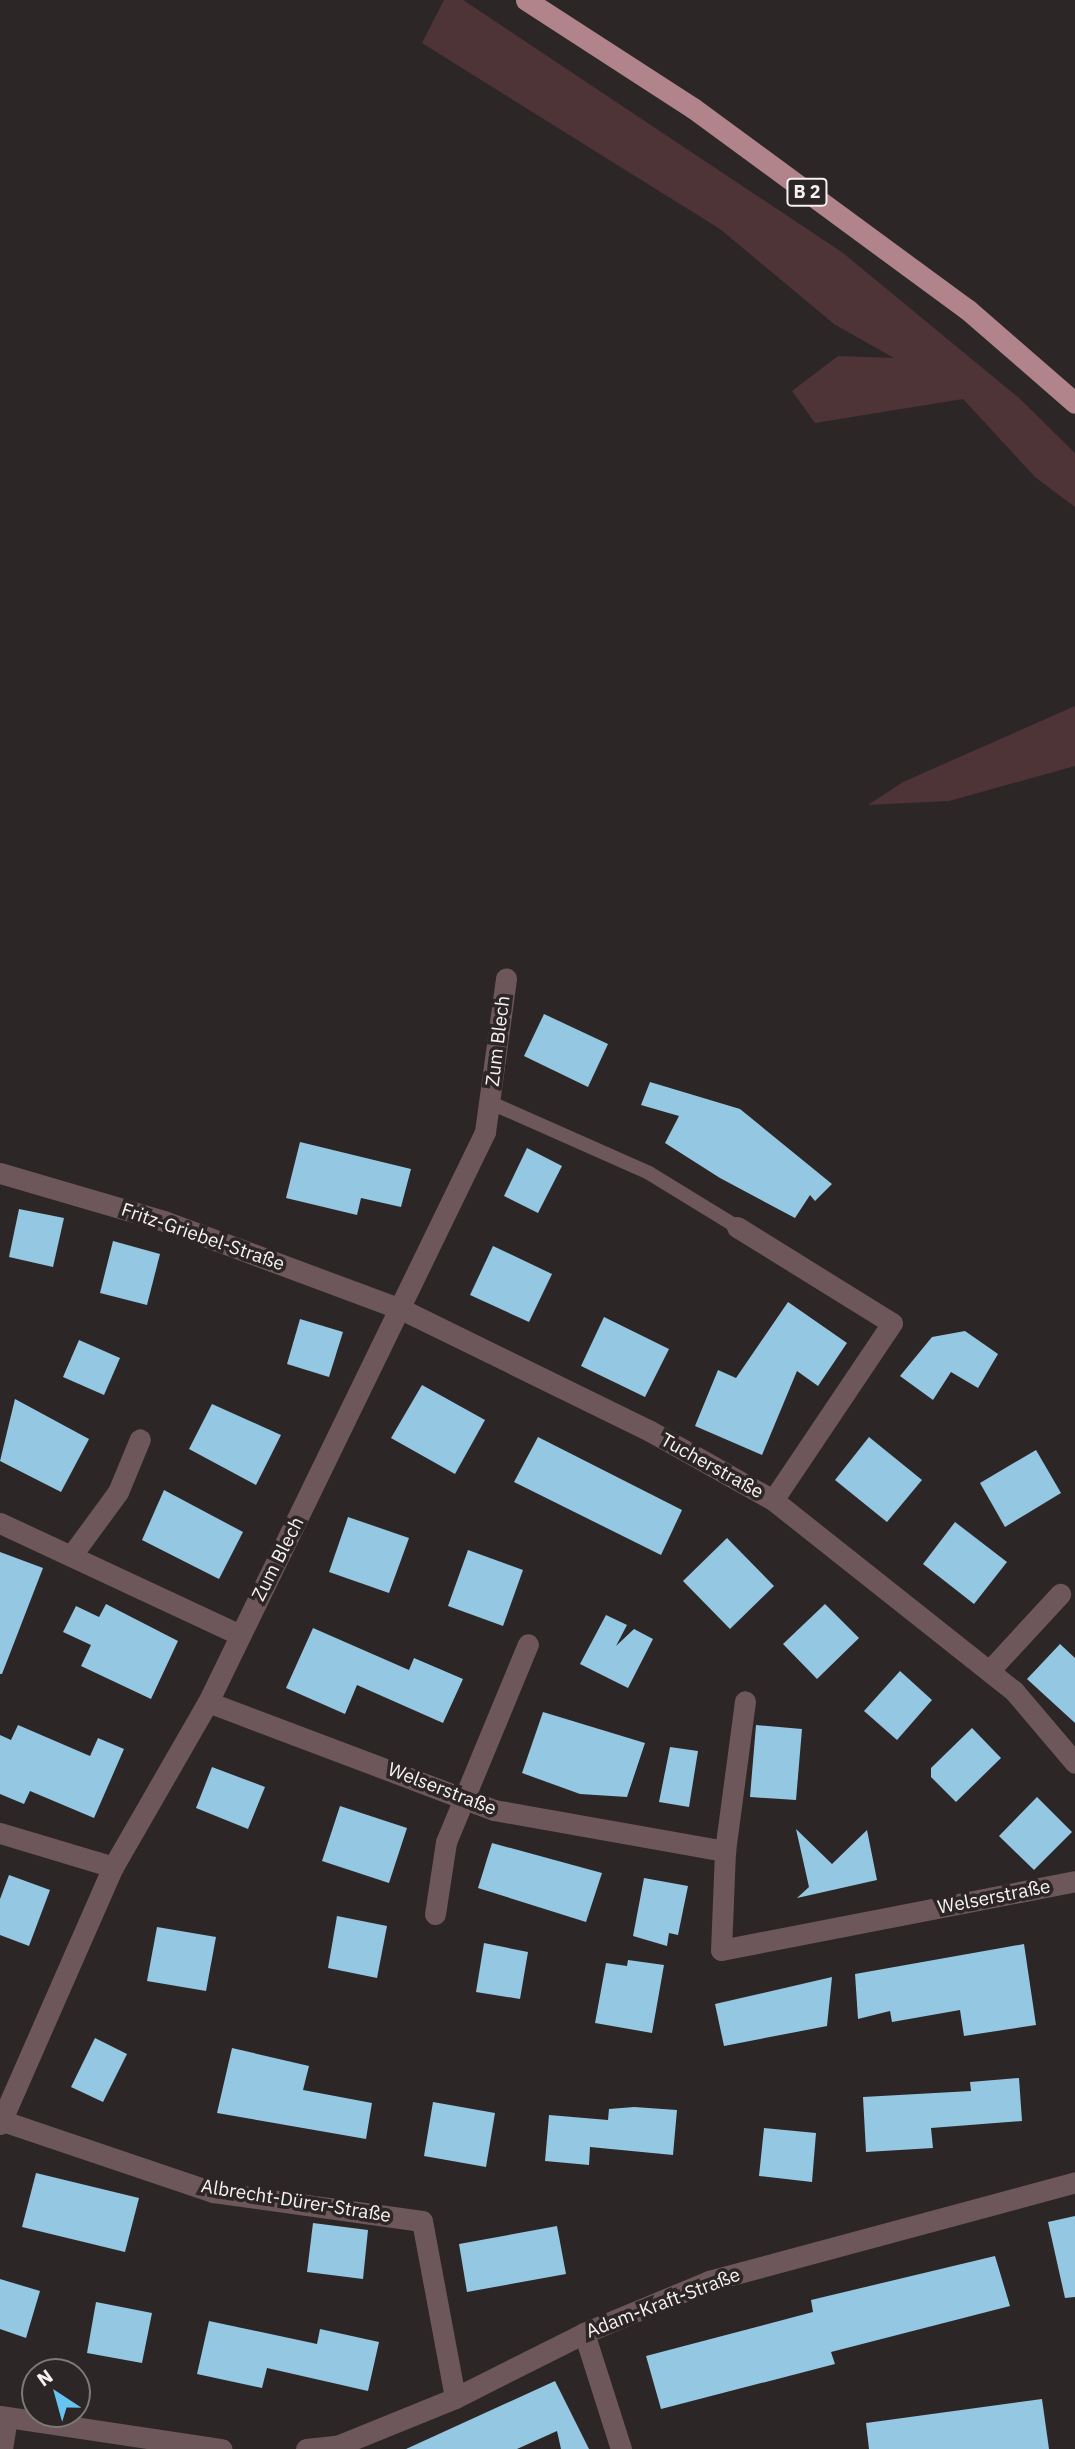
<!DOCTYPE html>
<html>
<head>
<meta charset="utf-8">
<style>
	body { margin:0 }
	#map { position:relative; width:1075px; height:2449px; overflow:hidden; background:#2d2627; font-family:"IBM Plex Sans",sans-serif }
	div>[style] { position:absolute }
	.green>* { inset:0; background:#4e3337 }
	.building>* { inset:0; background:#94c7e2 }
	.service>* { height:14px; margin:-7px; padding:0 7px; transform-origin:7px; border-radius:7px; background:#6d575a }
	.minor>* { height:21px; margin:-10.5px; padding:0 10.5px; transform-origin:10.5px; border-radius:10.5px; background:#6d575a }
	.primary>* { height:21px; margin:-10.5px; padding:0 10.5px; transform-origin:10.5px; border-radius:10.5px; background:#b1848b }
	span { translate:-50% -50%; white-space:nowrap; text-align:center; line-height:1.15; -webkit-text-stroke:7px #2d2627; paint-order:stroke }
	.shield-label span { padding:2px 5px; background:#2d2627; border:2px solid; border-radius:5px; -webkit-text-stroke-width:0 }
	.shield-label { font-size:18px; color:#f7f2f2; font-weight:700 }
	.street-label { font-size:19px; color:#f7f2f2 }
	.north { position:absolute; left:21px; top:2358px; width:70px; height:70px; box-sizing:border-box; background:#2d2627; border:2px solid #7e7878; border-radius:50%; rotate:324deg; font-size:19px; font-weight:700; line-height:28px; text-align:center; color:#f7f2f2 }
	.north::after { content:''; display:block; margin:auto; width:24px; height:32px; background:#67c4f0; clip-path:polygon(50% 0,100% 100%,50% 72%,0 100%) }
</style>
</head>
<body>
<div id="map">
	<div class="green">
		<i style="clip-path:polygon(444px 0,463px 0,843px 253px,1019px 398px,1075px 453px,1075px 507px,1035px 477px,963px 399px,815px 423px,792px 391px,838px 356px,894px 358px,834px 324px,720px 229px,422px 43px)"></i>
		<i style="clip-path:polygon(1075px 706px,1075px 766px,949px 801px,868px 805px,903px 782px)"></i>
	</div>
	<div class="building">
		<i style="clip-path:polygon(544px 1014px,608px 1044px,588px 1087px,524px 1056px)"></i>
		<i style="clip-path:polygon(650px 1082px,740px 1109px,832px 1184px,815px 1201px,810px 1195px,795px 1218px,720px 1178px,665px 1143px,679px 1116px,641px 1105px)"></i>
		<i style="clip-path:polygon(300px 1142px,411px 1169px,401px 1207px,361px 1198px,357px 1215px,286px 1198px)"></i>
		<i style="clip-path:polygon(527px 1148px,562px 1166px,538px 1213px,504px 1196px)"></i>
		<i style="clip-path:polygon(19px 1209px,64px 1218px,53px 1267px,9px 1257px)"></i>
		<i style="clip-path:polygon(113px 1241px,160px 1254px,147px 1305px,100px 1293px)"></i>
		<i style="clip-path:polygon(493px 1246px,552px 1274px,529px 1322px,470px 1295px)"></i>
		<i style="clip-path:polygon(788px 1302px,847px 1343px,818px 1386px,797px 1371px,762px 1455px,695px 1426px,718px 1370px,736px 1378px)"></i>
		<i style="clip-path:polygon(604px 1317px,669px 1349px,645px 1397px,581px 1366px)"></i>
		<i style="clip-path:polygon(300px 1319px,343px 1332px,329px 1377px,287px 1364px)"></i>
		<i style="clip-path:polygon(965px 1331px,998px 1354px,978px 1388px,951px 1372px,933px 1400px,900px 1376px,932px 1337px)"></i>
		<i style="clip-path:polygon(79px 1340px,120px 1358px,104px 1395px,63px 1377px)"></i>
		<i style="clip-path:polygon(422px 1385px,485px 1420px,455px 1474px,391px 1438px)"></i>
		<i style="clip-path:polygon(15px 1399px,89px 1439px,61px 1492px,0 1461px)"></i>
		<i style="clip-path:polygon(212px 1404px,281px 1435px,256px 1485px,189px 1449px)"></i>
		<i style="clip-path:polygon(538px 1437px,682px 1510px,661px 1555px,514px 1482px)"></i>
		<i style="clip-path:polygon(869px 1437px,922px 1480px,887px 1522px,835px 1480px)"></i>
		<i style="clip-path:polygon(1036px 1450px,1061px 1493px,1005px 1527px,980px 1483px)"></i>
		<i style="clip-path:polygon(164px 1490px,243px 1532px,219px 1579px,142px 1540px)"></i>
		<i style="clip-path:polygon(348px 1517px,409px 1538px,389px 1593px,329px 1572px)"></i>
		<i style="clip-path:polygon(955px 1522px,1007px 1562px,974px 1604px,923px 1564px)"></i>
		<i style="clip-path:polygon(727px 1538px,774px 1586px,730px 1629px,683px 1581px)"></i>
		<i style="clip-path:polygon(468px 1550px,523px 1570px,503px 1626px,448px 1606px)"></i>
		<i style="clip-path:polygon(0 1552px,43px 1568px,2px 1674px,0 1674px)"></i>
		<i style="clip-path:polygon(106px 1604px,178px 1641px,151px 1699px,81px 1666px,91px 1645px,63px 1632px,76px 1606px,99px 1617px)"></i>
		<i style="clip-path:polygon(825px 1604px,859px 1638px,817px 1679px,783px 1644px)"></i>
		<i style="clip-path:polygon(606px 1615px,627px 1625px,616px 1646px,634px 1629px,653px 1639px,628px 1688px,580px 1664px)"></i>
		<i style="clip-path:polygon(313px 1628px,409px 1670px,414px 1658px,463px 1679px,443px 1723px,357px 1685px,345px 1714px,286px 1688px)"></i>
		<i style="clip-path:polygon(1060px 1644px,1075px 1658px,1075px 1723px,1027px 1679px)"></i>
		<i style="clip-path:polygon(900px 1671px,932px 1700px,897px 1740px,864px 1711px)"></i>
		<i style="clip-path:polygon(543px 1712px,645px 1743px,627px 1797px,580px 1794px,522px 1773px)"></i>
		<i style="clip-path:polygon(18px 1725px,90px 1756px,98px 1738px,124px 1749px,94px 1818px,30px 1791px,24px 1804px,0 1794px,0 1735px,11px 1740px)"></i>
		<i style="clip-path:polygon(756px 1725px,802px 1729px,796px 1800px,750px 1797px)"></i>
		<i style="clip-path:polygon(972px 1728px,1001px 1758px,956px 1802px,931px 1777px,931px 1768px)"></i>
		<i style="clip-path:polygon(670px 1747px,698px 1751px,689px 1807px,659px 1802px)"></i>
		<i style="clip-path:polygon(212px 1767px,265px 1787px,248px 1829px,196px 1808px)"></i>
		<i style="clip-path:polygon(1037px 1797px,1072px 1832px,1034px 1870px,999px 1836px)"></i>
		<i style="clip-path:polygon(340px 1806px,407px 1828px,389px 1883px,322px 1861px)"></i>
		<i style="clip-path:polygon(796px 1829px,832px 1864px,867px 1830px,877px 1880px,797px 1898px,809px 1887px)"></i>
		<i style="clip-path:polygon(492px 1843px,602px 1873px,586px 1922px,478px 1888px)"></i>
		<i style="clip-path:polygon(9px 1875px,50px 1890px,29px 1946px,0 1935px,0 1899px)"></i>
		<i style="clip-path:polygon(644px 1878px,688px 1886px,678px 1935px,669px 1933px,667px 1946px,633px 1936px)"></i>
		<i style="clip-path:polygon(337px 1916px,387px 1926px,377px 1978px,328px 1968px)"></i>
		<i style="clip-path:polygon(157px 1927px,216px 1937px,206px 1991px,147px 1981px)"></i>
		<i style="clip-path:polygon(484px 1943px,528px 1952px,520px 1999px,476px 1992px)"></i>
		<i style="clip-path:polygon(1024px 1944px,1036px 2025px,964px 2036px,960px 2010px,892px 2022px,890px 2011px,858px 2019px,855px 1974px)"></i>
		<i style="clip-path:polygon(628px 1960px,664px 1965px,652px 2033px,595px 2023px,606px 1963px,627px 1966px)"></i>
		<i style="clip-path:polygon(832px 1977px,827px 2026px,724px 2046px,715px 2004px)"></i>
		<i style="clip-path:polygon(95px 2038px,127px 2054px,103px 2102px,71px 2087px)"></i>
		<i style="clip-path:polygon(232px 2048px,309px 2066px,303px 2090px,372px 2103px,366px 2139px,217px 2113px)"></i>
		<i style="clip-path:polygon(1019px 2078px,1022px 2121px,931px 2128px,933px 2148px,866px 2152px,863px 2097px,971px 2091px,970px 2082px)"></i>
		<i style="clip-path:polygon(433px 2102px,495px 2113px,486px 2167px,424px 2156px)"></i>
		<i style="clip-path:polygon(634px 2107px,677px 2110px,673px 2155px,590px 2147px,589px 2165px,545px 2161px,549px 2115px,608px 2120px,609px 2109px)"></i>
		<i style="clip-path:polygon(764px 2128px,816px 2133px,812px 2182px,759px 2176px)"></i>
		<i style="clip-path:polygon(36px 2173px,139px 2198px,125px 2252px,22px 2227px)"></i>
		<i style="clip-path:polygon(1075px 2216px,1075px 2297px,1065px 2298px,1048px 2222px)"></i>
		<i style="clip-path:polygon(313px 2223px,368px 2230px,363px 2279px,307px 2272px)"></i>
		<i style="clip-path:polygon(557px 2226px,566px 2274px,467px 2292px,459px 2244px)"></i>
		<i style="clip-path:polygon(995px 2256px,1010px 2306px,831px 2352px,835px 2364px,661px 2409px,646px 2356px,813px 2312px,811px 2300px)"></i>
		<i style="clip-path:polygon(0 2279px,40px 2291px,26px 2338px,0 2329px)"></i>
		<i style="clip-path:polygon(96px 2302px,152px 2313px,142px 2363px,87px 2353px)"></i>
		<i style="clip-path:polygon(209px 2321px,317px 2344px,320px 2329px,379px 2342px,368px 2391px,267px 2368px,262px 2388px,197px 2374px)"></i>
		<i style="clip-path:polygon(555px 2381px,589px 2449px,561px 2449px,557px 2431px,517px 2449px,406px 2449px)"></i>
		<i style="clip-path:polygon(1042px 2399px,1049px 2449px,869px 2449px,866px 2423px)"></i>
	</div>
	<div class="service">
		<i style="left:489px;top:1102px;width:175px;rotate:23.9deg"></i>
		<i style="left:649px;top:1173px;width:103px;rotate:31.5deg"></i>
	</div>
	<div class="minor">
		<i style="left:0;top:1173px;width:171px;rotate:16.3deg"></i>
		<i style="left:164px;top:1221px;width:255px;rotate:20.4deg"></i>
		<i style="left:403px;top:1310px;width:275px;rotate:26.1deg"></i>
		<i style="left:650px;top:1431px;width:141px;rotate:29.3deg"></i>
		<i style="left:773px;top:1500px;width:308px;rotate:38.4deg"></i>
		<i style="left:1014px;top:1691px;width:94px;rotate:49.7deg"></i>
		<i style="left:737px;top:1227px;width:182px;rotate:31.8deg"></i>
		<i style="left:892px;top:1323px;width:213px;rotate:123.9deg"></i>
		<i style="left:0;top:1523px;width:265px;rotate:25deg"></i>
		<i style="left:71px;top:1556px;width:79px;rotate:-53.7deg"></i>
		<i style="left:118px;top:1492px;width:57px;rotate:-67.5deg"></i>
		<i style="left:989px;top:1671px;width:105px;rotate:-47.3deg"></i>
		<i style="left:208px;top:1702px;width:306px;rotate:20.7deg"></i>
		<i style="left:494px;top:1810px;width:235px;rotate:10.1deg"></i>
		<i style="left:725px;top:1851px;width:99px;rotate:92.3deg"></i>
		<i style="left:721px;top:1950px;width:361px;rotate:-11deg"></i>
		<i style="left:0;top:1833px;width:118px;rotate:16.7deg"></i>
		<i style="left:725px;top:1851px;width:151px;rotate:-82.4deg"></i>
		<i style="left:435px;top:1914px;width:73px;rotate:-81.3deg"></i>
		<i style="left:446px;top:1842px;width:214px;rotate:-67.5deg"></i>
		<i style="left:0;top:2120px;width:225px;rotate:18.7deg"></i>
		<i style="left:213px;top:2192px;width:211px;rotate:7.9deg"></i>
		<i style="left:422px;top:2221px;width:180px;rotate:79.4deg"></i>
		<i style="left:0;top:2124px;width:281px;rotate:-66.3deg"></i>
		<i style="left:113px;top:1867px;width:190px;rotate:-60.1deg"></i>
		<i style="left:208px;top:1702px;width:634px;rotate:-64.08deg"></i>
		<i style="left:485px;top:1132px;width:155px;rotate:-82.2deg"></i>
		<i style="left:584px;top:2333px;width:122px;rotate:72.3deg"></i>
		<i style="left:0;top:2416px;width:224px;rotate:8.5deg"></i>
		<i style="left:2px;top:2449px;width:32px;rotate:-81deg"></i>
		<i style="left:306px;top:2449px;width:31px;rotate:-6deg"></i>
		<i style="left:337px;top:2446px;width:127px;rotate:-22.1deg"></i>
		<i style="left:455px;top:2398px;width:144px;rotate:-26.7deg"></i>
		<i style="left:584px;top:2333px;width:135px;rotate:-22.6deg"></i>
		<i style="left:709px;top:2281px;width:379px;rotate:-15.1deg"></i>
	</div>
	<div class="primary">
		<i style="left:526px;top:0;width:199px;rotate:32.9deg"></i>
		<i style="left:693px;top:108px;width:340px;rotate:36.3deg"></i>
		<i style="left:967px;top:309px;width:143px;rotate:41deg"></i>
	</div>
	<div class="shield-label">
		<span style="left:807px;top:192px">B 2</span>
	</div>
	<div class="street-label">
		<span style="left:498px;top:1041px;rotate:-83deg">Zum Blech</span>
		<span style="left:203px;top:1237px;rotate:19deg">Fritz-Griebel-Straße</span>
		<span style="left:712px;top:1466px;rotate:29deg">Tucherstraße</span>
		<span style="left:278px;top:1559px;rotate:-63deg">Zum Blech</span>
		<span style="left:442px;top:1789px;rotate:21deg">Welserstraße</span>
		<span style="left:994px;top:1897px;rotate:-11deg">Welserstraße</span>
		<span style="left:296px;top:2201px;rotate:9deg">Albrecht-Dürer-Straße</span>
		<span style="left:663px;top:2303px;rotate:-21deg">Adam-Kraft-Straße</span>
	</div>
	<div class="north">N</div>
</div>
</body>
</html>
